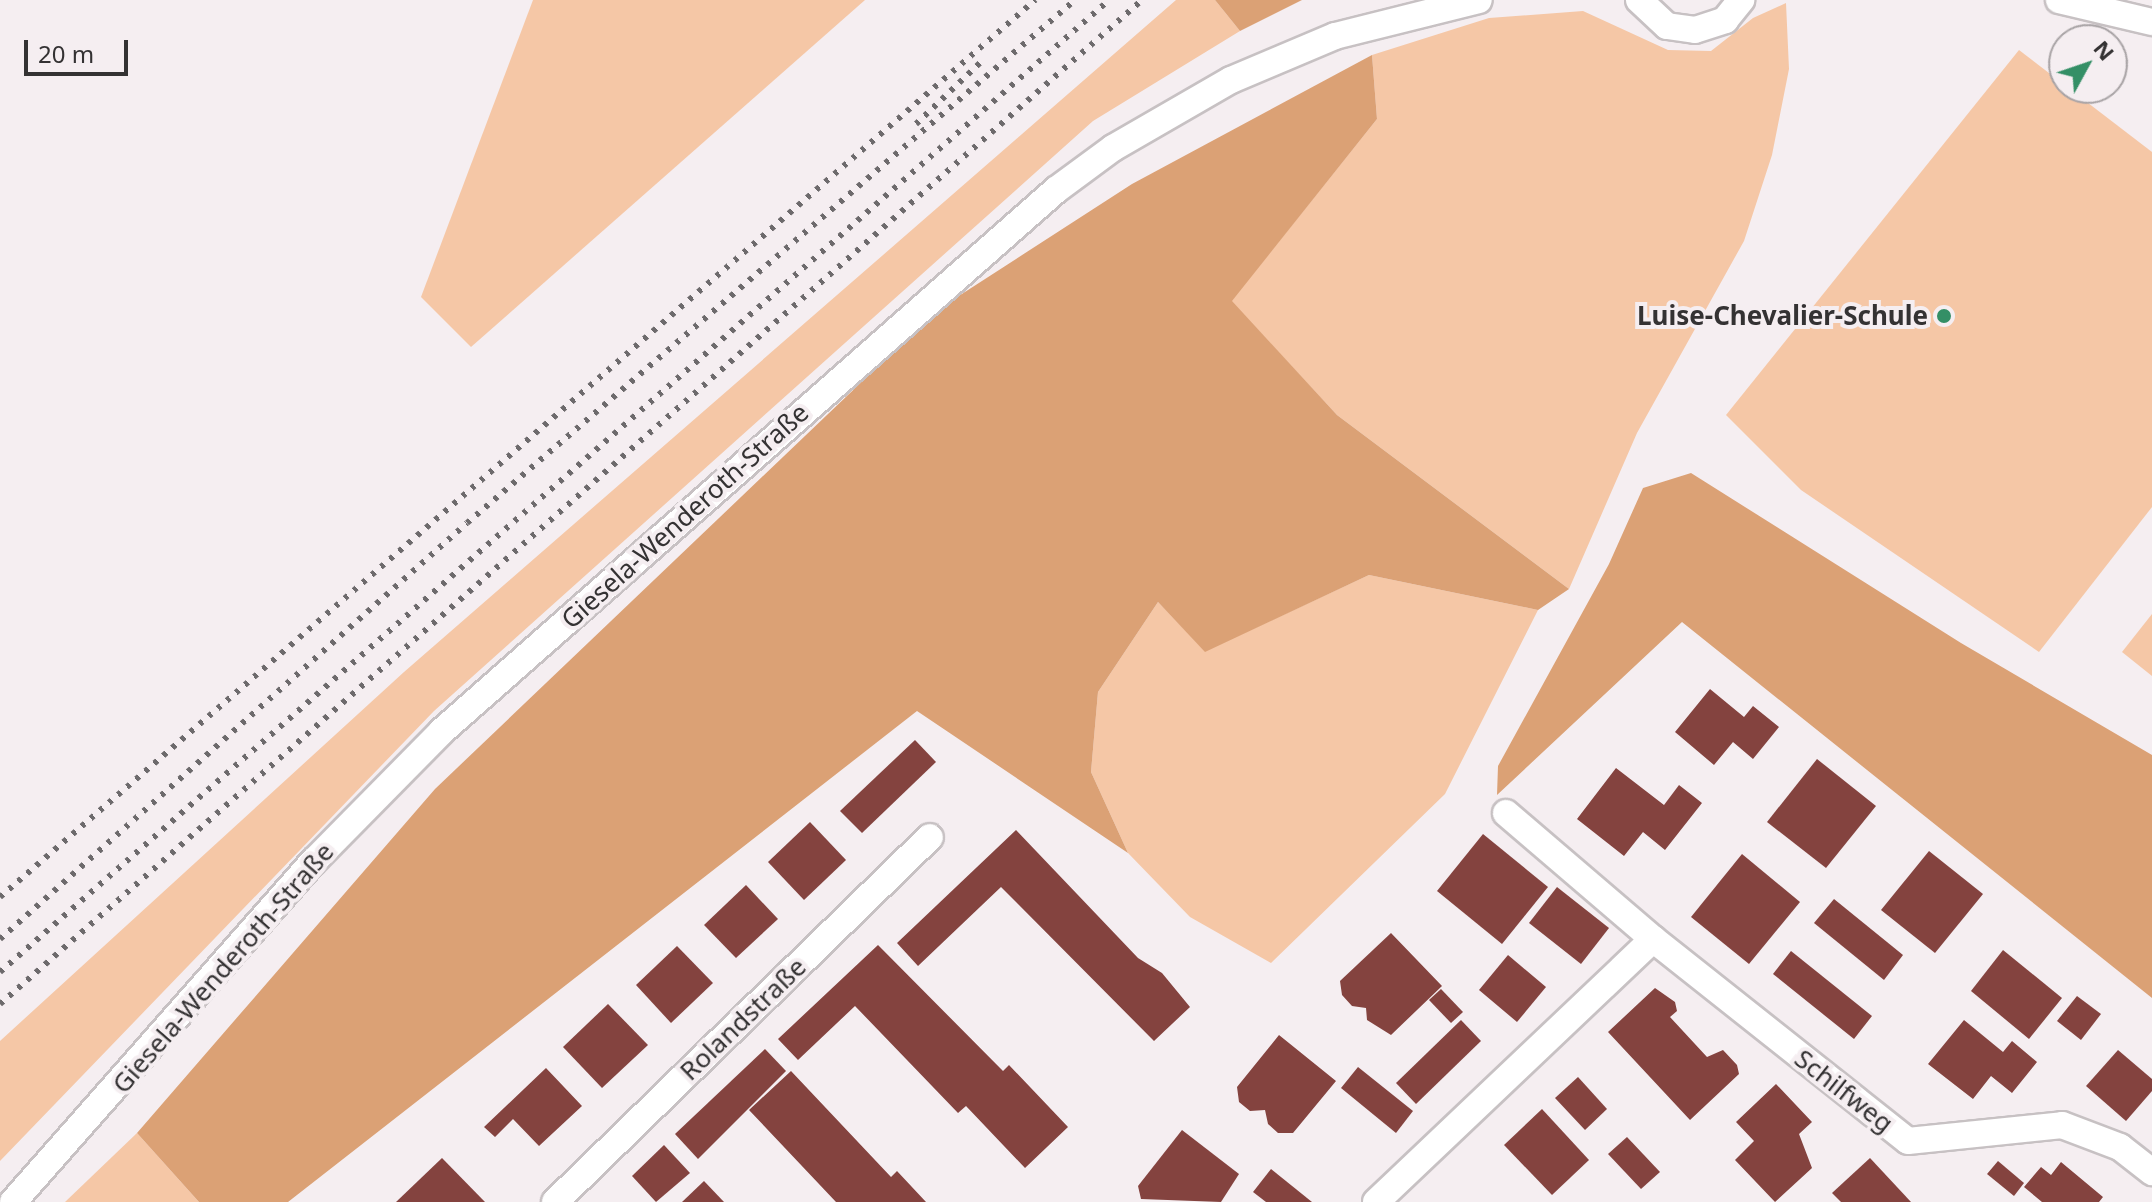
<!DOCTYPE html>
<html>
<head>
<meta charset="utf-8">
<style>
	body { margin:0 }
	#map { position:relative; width:2152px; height:1202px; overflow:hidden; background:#f5eef1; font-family:"Noto Sans",sans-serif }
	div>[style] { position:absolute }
	.green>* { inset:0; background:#f5c7a6 }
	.forest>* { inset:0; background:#dba175 }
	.building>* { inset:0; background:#84433f }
	.roads { filter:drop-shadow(2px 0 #c7c1c3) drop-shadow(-2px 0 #c7c1c3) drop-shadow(0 2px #c7c1c3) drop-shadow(0 -2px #c7c1c3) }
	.street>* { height:26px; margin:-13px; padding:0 13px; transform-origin:13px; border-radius:13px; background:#fff }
	.rail>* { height:6px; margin-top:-3px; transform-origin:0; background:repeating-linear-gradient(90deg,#6d6a6c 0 4px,transparent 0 12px) }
	.dots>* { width:22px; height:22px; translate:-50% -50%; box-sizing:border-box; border:4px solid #f5eef1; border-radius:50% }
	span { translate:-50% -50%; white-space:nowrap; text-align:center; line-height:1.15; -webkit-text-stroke:8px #f5eef1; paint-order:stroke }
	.poi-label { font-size:26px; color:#343233; font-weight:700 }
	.right { translate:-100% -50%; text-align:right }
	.street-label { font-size:26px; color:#343233 }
	.north { position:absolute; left:2048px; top:24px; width:80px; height:80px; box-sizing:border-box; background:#f5eef1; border:2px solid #a8a3a5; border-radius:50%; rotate:50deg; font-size:22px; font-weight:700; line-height:32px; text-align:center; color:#343233 }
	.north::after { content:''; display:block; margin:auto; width:28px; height:36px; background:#348f66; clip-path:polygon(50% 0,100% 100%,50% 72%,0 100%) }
	.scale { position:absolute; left:24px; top:40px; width:104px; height:36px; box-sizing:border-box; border:4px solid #343233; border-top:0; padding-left:10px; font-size:24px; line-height:28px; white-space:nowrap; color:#343233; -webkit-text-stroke:6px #f5eef1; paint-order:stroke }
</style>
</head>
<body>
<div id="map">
	<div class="green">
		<i style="clip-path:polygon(533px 0,865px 0,471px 347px,421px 297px)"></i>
		<i style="clip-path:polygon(1176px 0,1215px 0,1240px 31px,1093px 121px,434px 711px,0 1161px,0 1041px,404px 672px)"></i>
		<i style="clip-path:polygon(1786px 3px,1789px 69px,1772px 155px,1744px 241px,1637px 433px,1569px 589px,1337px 415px,1231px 301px,1377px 119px,1372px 55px,1489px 18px,1583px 11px,1668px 50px,1711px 51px,1753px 18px)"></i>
		<i style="clip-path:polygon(2019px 50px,2152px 152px,2152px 507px,2039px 652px,1801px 490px,1726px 415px)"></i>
		<i style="clip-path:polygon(1369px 575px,1538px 610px,1445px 794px,1271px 963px,1190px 917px,1128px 853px,1091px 772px,1098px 692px,1158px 602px,1205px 651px)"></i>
		<i style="clip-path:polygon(2152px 614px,2152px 676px,2122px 652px)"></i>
		<i style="clip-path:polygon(137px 1133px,199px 1202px,65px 1202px)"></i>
	</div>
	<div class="forest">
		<i style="clip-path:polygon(1215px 0,1302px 0,1240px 31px)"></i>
		<i style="clip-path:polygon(1372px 55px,1377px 119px,1232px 301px,1337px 415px,1569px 589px,1538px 610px,1369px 575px,1205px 652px,1158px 602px,1098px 692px,1091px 772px,1128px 853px,917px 711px,288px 1202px,199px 1202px,137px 1133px,435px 789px,937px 310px,1132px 184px)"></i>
		<i style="clip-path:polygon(1691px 473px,1961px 643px,2152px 755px,2152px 998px,1682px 622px,1497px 795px,1498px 766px,1609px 564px,1643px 488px)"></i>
	</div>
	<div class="building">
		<i style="clip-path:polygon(1710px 689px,1744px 717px,1753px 706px,1779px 727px,1753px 759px,1733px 742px,1714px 765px,1675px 732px)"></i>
		<i style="clip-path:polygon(915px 740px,936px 762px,862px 833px,840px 811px)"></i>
		<i style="clip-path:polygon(1817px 759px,1876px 806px,1826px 868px,1767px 822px)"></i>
		<i style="clip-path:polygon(1616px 768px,1664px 805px,1679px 785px,1702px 803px,1665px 850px,1643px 832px,1624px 856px,1577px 819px)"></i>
		<i style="clip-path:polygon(810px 822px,846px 860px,804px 900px,768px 862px)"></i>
		<i style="clip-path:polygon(1016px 830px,1138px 958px,1162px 973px,1190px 1007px,1154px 1041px,1001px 887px,918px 966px,897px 943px)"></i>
		<i style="clip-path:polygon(1483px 834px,1548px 887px,1502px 944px,1437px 891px)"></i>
		<i style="clip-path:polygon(1929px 851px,1983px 894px,1935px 953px,1881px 910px)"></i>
		<i style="clip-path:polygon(1742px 854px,1800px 902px,1749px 964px,1691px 917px)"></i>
		<i style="clip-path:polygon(746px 885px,778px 919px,736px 958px,704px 925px)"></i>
		<i style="clip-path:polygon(1557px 887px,1609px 928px,1581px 964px,1529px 923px)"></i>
		<i style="clip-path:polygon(1834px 899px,1903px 955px,1884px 980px,1814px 923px)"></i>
		<i style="clip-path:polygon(1391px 933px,1442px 986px,1391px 1035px,1367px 1020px,1366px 1008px,1352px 1006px,1342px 995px,1340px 981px)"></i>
		<i style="clip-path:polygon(878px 945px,1003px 1071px,1009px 1065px,1068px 1127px,1025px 1168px,966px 1106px,958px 1113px,855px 1006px,798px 1060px,778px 1039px)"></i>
		<i style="clip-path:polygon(677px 946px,713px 983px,671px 1023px,636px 985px)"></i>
		<i style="clip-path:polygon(2003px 950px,2062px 998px,2029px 1039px,1971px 991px)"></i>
		<i style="clip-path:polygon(1791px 951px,1872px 1016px,1854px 1039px,1773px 974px)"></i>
		<i style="clip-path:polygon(1508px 955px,1546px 987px,1517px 1022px,1479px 990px)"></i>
		<i style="clip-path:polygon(1655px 988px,1675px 1002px,1677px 1011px,1670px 1017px,1707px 1057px,1723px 1050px,1737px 1065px,1739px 1074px,1690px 1120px,1608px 1032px)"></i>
		<i style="clip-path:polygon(1441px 989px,1463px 1012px,1451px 1023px,1429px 1000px)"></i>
		<i style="clip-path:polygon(2077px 996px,2101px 1014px,2081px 1040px,2057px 1021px)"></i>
		<i style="clip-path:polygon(608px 1004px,648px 1045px,602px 1088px,563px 1047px)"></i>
		<i style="clip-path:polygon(1461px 1020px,1481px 1041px,1416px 1104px,1396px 1083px)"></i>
		<i style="clip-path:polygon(1964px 1020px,2003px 1052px,2012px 1041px,2037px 1062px,2012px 1093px,1991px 1076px,1973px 1099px,1928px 1064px)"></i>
		<i style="clip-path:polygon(1279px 1035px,1336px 1081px,1293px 1133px,1278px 1133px,1268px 1124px,1265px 1110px,1250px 1111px,1239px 1102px,1237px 1087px)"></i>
		<i style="clip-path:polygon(765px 1049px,786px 1071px,698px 1159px,675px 1134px)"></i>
		<i style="clip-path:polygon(2118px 1050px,2152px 1079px,2152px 1091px,2126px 1121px,2086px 1086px)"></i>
		<i style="clip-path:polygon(1358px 1067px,1413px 1111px,1396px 1133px,1341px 1088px)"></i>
		<i style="clip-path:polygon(546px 1068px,582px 1106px,539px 1146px,513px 1119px,495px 1137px,484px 1127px)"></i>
		<i style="clip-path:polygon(791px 1071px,891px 1177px,897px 1171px,926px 1202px,836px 1202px,749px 1110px)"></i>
		<i style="clip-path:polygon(1578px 1077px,1607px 1109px,1585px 1130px,1555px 1098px)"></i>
		<i style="clip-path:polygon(1776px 1084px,1812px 1122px,1799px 1134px,1812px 1168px,1775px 1202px,1735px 1160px,1754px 1141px,1736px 1122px)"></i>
		<i style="clip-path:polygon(1542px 1109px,1589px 1160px,1552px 1195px,1504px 1145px)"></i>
		<i style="clip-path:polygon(1182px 1130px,1239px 1174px,1221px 1202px,1141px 1199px,1138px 1186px)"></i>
		<i style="clip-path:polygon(1627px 1137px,1660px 1172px,1641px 1189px,1608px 1154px)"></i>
		<i style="clip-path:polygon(664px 1145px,690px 1173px,656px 1202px,632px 1176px)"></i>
		<i style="clip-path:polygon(442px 1158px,485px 1202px,396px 1202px)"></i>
		<i style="clip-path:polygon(1870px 1158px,1911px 1202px,1841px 1202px,1832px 1193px)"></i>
		<i style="clip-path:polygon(1998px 1161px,2024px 1183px,2014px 1196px,1987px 1174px)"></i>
		<i style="clip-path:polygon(2061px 1162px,2103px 1197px,2099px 1202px,2042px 1202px,2024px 1187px,2041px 1167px,2051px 1175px)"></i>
		<i style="clip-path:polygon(1271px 1169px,1312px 1202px,1266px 1202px,1253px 1192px)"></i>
		<i style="clip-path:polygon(704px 1181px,724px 1202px,682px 1202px)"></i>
	</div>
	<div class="roads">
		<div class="street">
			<i style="left:1639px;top:0;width:38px;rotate:43deg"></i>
			<i style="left:1667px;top:26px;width:28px;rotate:8deg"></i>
			<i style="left:1695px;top:30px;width:32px;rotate:-18deg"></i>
			<i style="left:1725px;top:20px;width:26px;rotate:-51deg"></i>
			<i style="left:2059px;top:0;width:96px;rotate:13.3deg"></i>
			<i style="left:1506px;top:813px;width:194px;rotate:40.6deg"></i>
			<i style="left:1653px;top:939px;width:325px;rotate:38.4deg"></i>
			<i style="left:1908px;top:1141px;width:155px;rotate:-5.9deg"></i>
			<i style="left:2062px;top:1125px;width:62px;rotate:20.8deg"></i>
			<i style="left:2120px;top:1147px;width:41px;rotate:38deg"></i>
			<i style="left:13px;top:1202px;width:455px;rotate:-48.6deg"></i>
			<i style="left:314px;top:861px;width:181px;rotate:-45.4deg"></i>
			<i style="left:441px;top:732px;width:820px;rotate:-41.39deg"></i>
			<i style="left:1056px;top:190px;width:71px;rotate:-36.4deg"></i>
			<i style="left:1113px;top:148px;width:136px;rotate:-30deg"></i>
			<i style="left:1231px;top:80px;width:113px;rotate:-22.9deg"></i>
			<i style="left:1335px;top:36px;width:148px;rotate:-14deg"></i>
			<i style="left:555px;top:1202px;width:523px;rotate:-44.23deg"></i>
			<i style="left:1376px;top:1202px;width:382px;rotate:-43.5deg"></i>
		</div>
	</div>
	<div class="rail">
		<i style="left:916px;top:124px;width:91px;rotate:-43.7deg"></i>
		<i style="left:0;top:897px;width:1370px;rotate:-40.91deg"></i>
		<i style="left:0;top:939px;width:625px;rotate:-41.69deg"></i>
		<i style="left:467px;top:523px;width:802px;rotate:-40.7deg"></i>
		<i style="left:0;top:972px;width:1475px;rotate:-41.23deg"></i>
		<i style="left:0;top:1004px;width:1521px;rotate:-41.32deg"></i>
	</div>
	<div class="dots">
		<i style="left:1944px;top:316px;background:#348f66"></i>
	</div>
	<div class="poi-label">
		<span class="right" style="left:1928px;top:316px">Luise-Chevalier-Schule</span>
	</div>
	<div class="street-label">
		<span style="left:685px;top:516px;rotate:-42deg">Giesela-Wenderoth-Straße</span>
		<span style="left:223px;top:968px;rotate:-49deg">Giesela-Wenderoth-Straße</span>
		<span style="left:743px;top:1019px;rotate:-44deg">Rolandstraße</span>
		<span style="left:1844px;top:1091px;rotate:38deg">Schilfweg</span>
	</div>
	<div class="north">N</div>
	<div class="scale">20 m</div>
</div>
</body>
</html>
